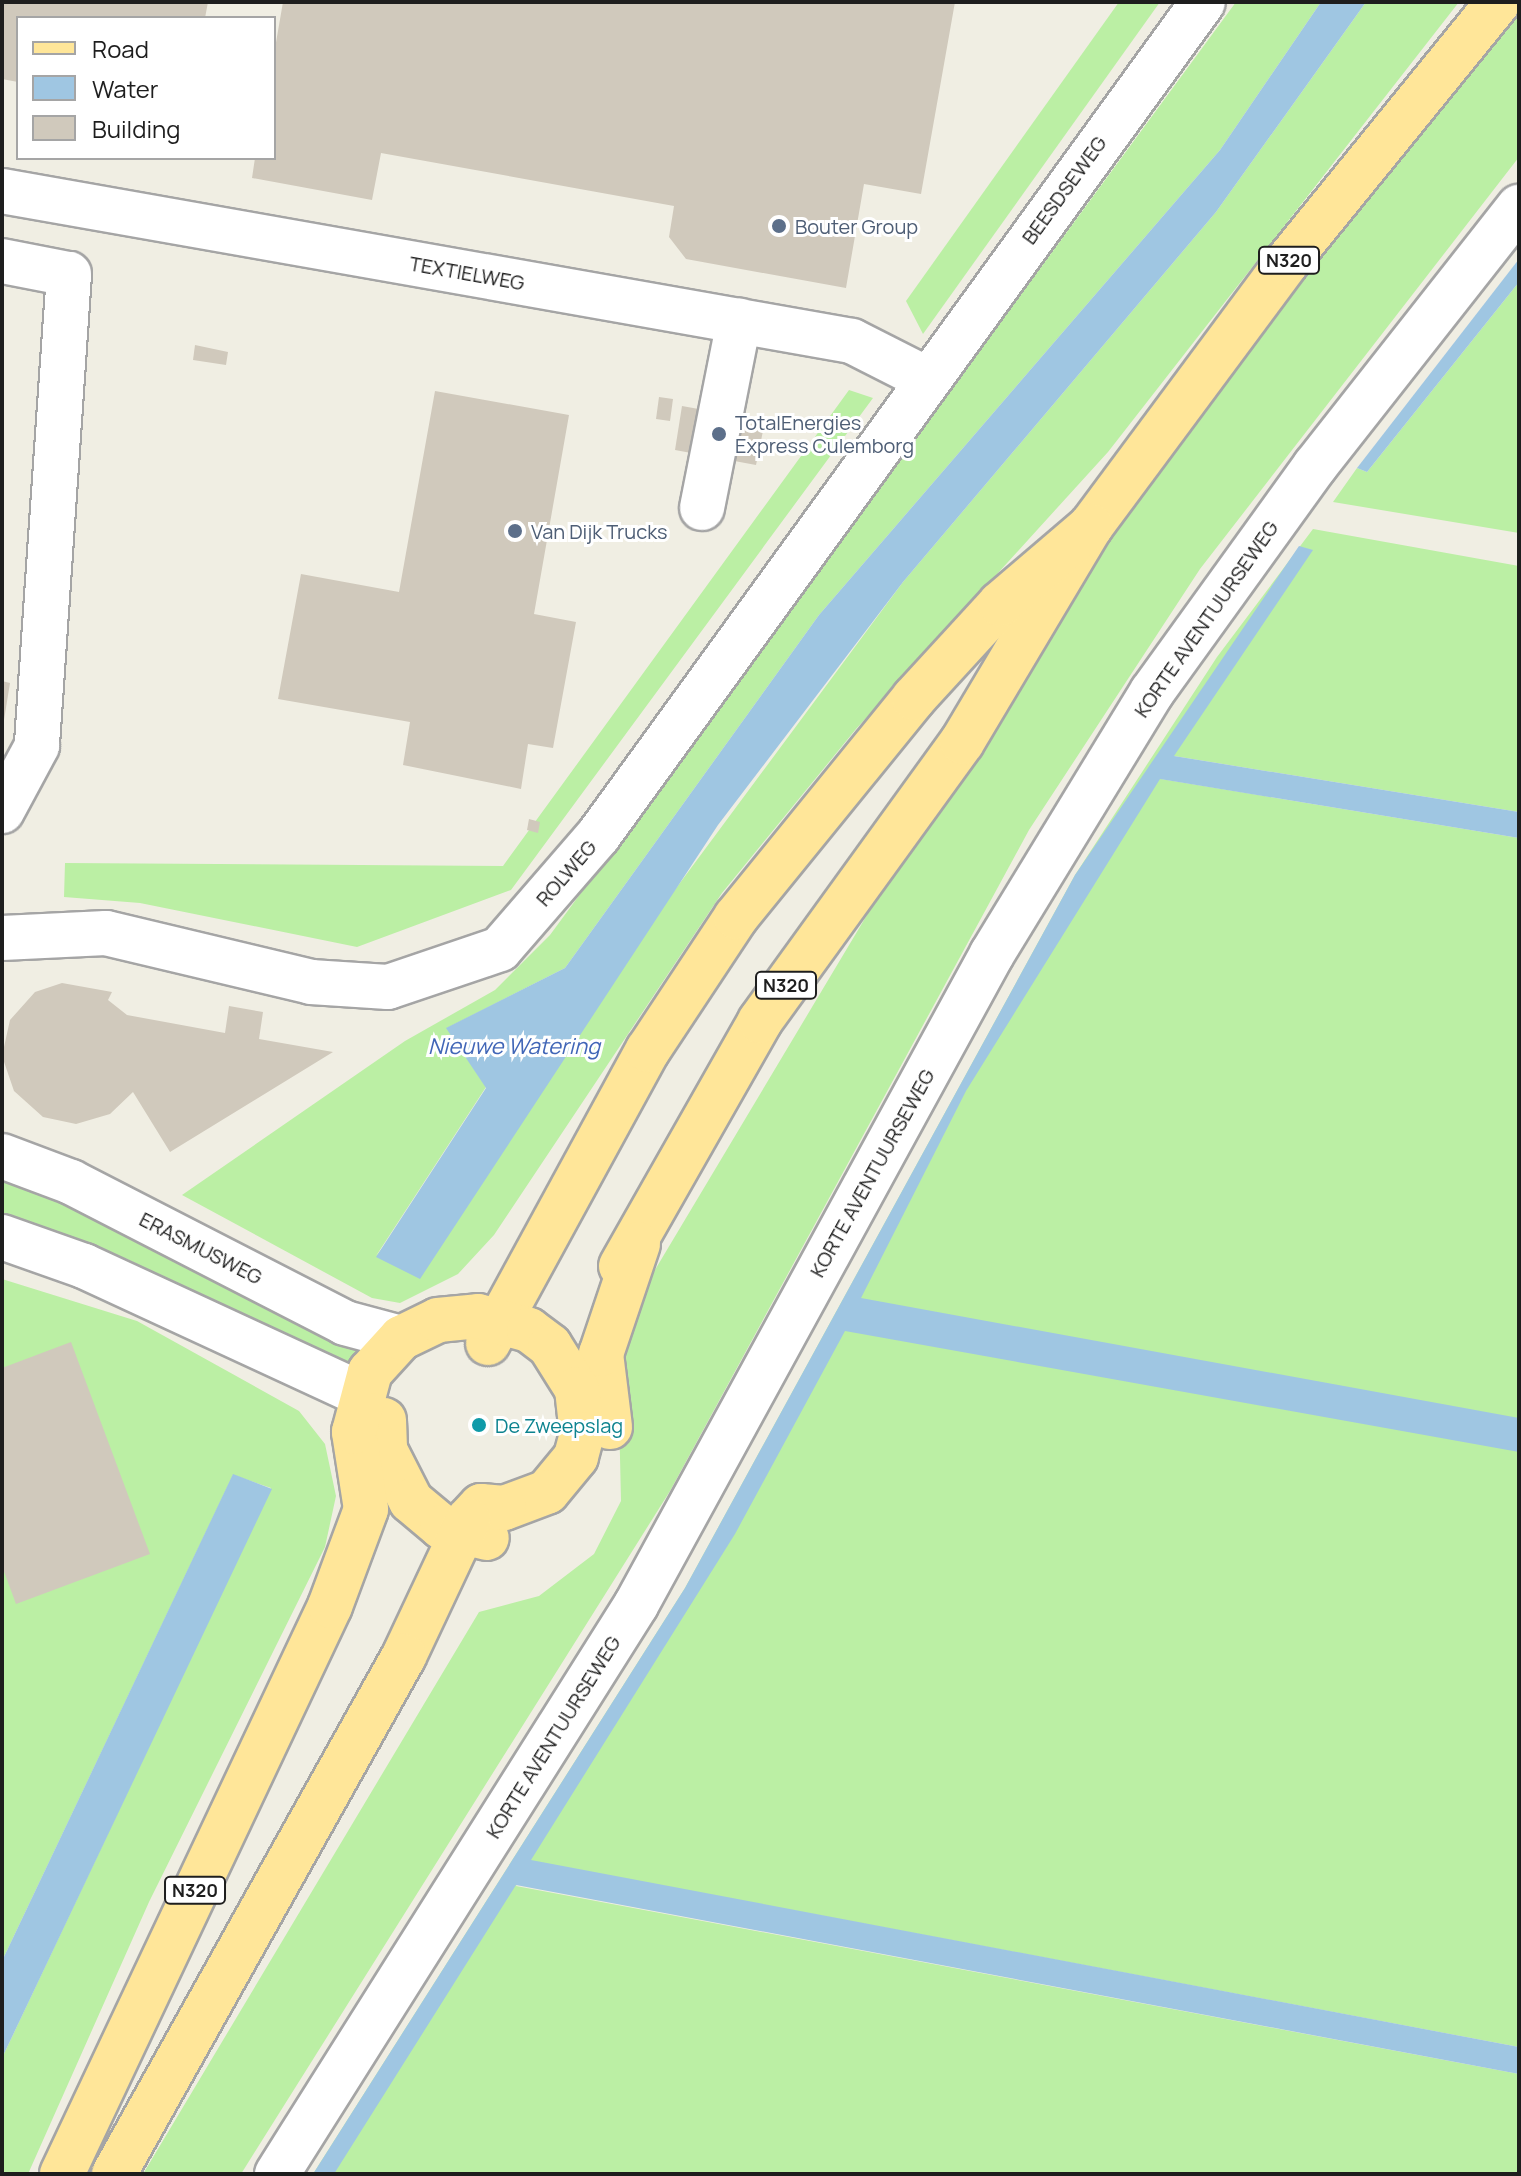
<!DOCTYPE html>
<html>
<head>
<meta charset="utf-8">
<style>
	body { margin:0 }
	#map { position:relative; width:1521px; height:2176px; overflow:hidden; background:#f0eee3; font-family:Manrope,sans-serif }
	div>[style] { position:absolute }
	.grass>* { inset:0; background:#bbefa4 }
	.water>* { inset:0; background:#9fc6e2 }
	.building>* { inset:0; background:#d0c9bc }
	.roads { filter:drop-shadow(2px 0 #a5a5a5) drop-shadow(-2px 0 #a5a5a5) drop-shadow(0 2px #a5a5a5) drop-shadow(0 -2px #a5a5a5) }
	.minor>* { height:44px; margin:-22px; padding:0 22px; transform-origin:22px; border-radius:22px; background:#fff }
	.major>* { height:44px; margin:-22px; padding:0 22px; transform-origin:22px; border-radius:22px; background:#ffe699 }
	.dots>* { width:22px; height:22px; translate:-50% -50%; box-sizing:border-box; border:4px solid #fff; border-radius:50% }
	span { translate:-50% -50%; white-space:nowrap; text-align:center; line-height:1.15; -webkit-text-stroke:6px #fff; paint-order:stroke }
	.shield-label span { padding:2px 6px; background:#fff; border:2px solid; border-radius:6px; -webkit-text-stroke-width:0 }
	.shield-label { font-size:18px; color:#1e1e1e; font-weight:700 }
	.street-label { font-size:20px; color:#1e1e1e }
	.service-label { font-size:20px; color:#4e5e75 }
	.left { translate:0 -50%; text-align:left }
	.culture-label { font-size:20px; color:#0d838f }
	.water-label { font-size:22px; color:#4166b7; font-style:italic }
	.frame { position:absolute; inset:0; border:4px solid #1e1e1e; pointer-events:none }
	.legend { position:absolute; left:16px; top:16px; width:260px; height:144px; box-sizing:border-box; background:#fff; border:2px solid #a5a5a5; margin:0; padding:10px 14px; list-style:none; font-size:24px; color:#1e1e1e }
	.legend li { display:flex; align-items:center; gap:16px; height:40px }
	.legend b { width:40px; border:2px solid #a5a5a5 }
</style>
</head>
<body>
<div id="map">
	<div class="grass">
		<i style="clip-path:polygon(1119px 2px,1160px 2px,923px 334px,906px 301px)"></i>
		<i style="clip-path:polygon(1236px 2px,1321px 2px,1220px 150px,819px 615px,565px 968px,447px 1028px,486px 1087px,376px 1256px,634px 945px,903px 582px,1216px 212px,1366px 2px,1459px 2px,1108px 452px,856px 729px,722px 893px,494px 1235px,458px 1274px,400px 1303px,372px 1298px,182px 1195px,405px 1041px,495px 990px,550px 935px)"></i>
		<i style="clip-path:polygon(1519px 9px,1519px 157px,1200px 569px,1029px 830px,670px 1491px,241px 2174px,143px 2174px,479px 1612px,539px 1596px,594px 1554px,621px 1501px,618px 1371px,634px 1305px,919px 828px,1094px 562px,1264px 330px)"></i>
		<i style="clip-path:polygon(1519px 282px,1519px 533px,1333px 502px,1357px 468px,1367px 472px)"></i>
		<i style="clip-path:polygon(849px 390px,873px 398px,511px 890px,357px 947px,140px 903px,64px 897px,65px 863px,503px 866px)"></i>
		<i style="clip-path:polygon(1313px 529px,1519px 566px,1519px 812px,1174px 756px,1161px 779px,1519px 838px,1519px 2047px,531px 1861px,516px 1886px,1519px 2074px,1519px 2174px,313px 2174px,685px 1588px,1075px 875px,1217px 657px)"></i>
		<i style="clip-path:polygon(2px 1178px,64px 1196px,370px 1347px,350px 1370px,127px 1259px,2px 1216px)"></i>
		<i style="clip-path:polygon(2px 1279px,137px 1321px,299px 1411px,325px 1444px,336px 1496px,325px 1547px,149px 1902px,28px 2174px,2px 2174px,2px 2058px,271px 1488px,233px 1475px,2px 1961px)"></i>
	</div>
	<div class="water">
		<i style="clip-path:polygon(1321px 2px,1366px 2px,1216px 212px,903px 582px,718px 825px,420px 1279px,376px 1257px,486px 1088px,446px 1028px,565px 968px,819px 615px,1220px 150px)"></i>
		<i style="clip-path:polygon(1519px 259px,1519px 282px,1367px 472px,1357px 468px)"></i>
		<i style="clip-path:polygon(1299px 546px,1313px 550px,1174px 756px,1519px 812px,1519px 838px,1160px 779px,966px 1091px,861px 1298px,1519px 1418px,1519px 1452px,845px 1331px,735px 1534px,531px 1860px,1519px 2047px,1519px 2074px,516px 1885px,334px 2174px,313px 2174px,685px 1588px,1075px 875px)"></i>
		<i style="clip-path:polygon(233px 1474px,272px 1489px,2px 2058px,2px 1961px)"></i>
	</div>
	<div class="building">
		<i style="clip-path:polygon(2px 2px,208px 2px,205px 18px,18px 18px,18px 82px,2px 79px)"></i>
		<i style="clip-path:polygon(283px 2px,955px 2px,921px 194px,864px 184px,846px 288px,686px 259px,669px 237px,674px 206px,381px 153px,372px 200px,252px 178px,255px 158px,274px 158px,274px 54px)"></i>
		<i style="clip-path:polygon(195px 345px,228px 352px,226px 365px,193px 360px)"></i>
		<i style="clip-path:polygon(435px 391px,569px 415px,534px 614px,576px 622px,553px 748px,528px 744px,521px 789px,403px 765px,410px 722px,278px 699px,301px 574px,399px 592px)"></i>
		<i style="clip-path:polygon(659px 397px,673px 399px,670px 421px,656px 419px)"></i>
		<i style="clip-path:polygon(682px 406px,765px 421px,756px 465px,675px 450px)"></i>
		<i style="clip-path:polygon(2px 681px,10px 683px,4px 720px,2px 719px)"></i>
		<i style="clip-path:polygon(529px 819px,540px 822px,538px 833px,527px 830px)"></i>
		<i style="clip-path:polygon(62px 983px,112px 992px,108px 1000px,127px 1015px,225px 1033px,229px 1006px,263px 1012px,259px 1039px,333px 1052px,170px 1152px,133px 1092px,110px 1114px,76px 1124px,43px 1117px,14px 1091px,2px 1056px,10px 1020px,35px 992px)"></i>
		<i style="clip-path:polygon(71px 1342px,150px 1554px,16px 1604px,2px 1566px,2px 1368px)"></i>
	</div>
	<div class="roads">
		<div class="minor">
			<i style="left:2px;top:191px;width:863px;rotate:10.01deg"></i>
			<i style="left:852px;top:341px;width:82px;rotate:26.9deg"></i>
			<i style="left:2px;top:261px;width:68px;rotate:11deg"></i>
			<i style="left:69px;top:274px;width:473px;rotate:93.9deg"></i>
			<i style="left:37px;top:746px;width:74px;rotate:118.3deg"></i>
			<i style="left:702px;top:508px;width:191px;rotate:-78.8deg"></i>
			<i style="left:2px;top:938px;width:104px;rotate:-2.8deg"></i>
			<i style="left:106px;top:933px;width:211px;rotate:13.4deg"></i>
			<i style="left:311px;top:982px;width:77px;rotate:3.7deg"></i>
			<i style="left:388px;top:987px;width:118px;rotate:-18.7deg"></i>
			<i style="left:500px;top:949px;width:150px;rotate:-49.1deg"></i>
			<i style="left:598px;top:836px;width:1030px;rotate:-54.04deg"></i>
			<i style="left:2px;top:1156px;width:74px;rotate:20.6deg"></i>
			<i style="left:71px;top:1182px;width:308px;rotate:27.2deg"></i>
			<i style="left:345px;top:1323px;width:58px;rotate:15deg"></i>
			<i style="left:2px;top:1237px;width:87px;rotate:19.5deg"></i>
			<i style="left:84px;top:1266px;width:305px;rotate:24.8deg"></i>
			<i style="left:277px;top:2174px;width:673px;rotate:-57.75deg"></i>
			<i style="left:636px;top:1605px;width:742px;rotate:-61.33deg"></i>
			<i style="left:992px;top:954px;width:307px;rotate:-58.6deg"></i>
			<i style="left:1152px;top:692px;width:279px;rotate:-54.2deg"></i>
			<i style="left:1315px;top:466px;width:330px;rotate:-51.8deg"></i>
		</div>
		<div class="major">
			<i style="left:621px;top:1266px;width:282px;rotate:-60.4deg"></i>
			<i style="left:760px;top:1021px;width:344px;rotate:-54.1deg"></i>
			<i style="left:962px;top:742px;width:252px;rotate:-59.2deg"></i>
			<i style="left:1091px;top:526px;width:329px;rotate:-53.4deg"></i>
			<i style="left:1287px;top:262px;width:335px;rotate:-50.9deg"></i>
			<i style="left:488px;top:1343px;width:334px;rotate:-61.4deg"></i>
			<i style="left:648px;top:1050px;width:159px;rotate:-56.5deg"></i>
			<i style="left:736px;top:917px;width:282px;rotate:-50.9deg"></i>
			<i style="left:914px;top:698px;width:127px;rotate:-47.5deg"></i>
			<i style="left:1000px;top:604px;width:120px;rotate:-40.6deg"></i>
			<i style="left:384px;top:1420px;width:30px;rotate:88deg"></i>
			<i style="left:385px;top:1450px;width:57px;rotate:63deg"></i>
			<i style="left:411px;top:1501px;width:40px;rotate:40deg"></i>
			<i style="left:442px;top:1527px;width:46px;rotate:13.7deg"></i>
			<i style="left:610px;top:1427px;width:74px;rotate:-97deg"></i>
			<i style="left:601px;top:1354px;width:116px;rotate:-71.4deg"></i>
			<i style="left:62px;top:2174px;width:628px;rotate:-64.74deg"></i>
			<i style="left:330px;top:1606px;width:103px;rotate:-69.6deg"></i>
			<i style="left:366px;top:1509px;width:78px;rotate:-98.9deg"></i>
			<i style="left:354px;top:1432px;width:62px;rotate:-75.1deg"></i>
			<i style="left:370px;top:1372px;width:46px;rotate:-47.6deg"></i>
			<i style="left:401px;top:1338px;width:41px;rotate:-25.9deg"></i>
			<i style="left:438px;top:1320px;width:40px;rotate:-5.7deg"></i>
			<i style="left:478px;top:1316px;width:53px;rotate:15.4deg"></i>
			<i style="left:529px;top:1330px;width:26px;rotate:37deg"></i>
			<i style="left:550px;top:1346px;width:51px;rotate:57.9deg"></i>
			<i style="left:577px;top:1389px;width:45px;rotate:83.7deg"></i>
			<i style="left:582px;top:1434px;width:24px;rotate:105deg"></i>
			<i style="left:576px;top:1457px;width:45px;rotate:129.6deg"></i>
			<i style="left:547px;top:1492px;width:46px;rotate:159.6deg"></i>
			<i style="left:504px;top:1508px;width:23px;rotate:-175deg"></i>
			<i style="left:481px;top:1506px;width:19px;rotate:133deg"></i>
			<i style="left:468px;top:1520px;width:150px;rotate:115.2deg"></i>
			<i style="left:404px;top:1656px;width:594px;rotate:119.24deg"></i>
		</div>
	</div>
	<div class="dots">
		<i style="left:779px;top:226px;background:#5c6f8a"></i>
		<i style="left:719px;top:434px;background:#5c6f8a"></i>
		<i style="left:515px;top:531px;background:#5c6f8a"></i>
		<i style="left:479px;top:1425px;background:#0f9aa8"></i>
	</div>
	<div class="shield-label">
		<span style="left:1289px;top:260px">N320</span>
		<span style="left:786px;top:985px">N320</span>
		<span style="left:195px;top:1890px">N320</span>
	</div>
	<div class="street-label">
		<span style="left:1064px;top:190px;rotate:-54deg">BEESDSEWEG</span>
		<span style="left:467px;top:273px;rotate:10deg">TEXTIELWEG</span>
		<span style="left:1206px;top:619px;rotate:-55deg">KORTE AVENTUURSEWEG</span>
		<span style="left:566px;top:873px;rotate:-49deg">ROLWEG</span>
		<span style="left:872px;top:1173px;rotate:-61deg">KORTE AVENTUURSEWEG</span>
		<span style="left:201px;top:1248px;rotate:27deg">ERASMUSWEG</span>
		<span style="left:553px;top:1737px;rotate:-58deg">KORTE AVENTUURSEWEG</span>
	</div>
	<div class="service-label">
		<span class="left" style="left:795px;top:226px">Bouter Group</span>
		<span class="left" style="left:735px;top:434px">TotalEnergies<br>Express Culemborg</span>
		<span class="left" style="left:531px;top:531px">Van Dijk Trucks</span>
	</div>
	<div class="culture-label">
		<span class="left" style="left:495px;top:1425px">De Zweepslag</span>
	</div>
	<div class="water-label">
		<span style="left:514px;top:1047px">Nieuwe Watering</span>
	</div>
	<div class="frame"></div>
	<ul class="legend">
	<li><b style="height:10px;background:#ffe699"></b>Road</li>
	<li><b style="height:22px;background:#9fc6e2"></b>Water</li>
	<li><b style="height:22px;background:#d0c9bc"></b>Building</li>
	</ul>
</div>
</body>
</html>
